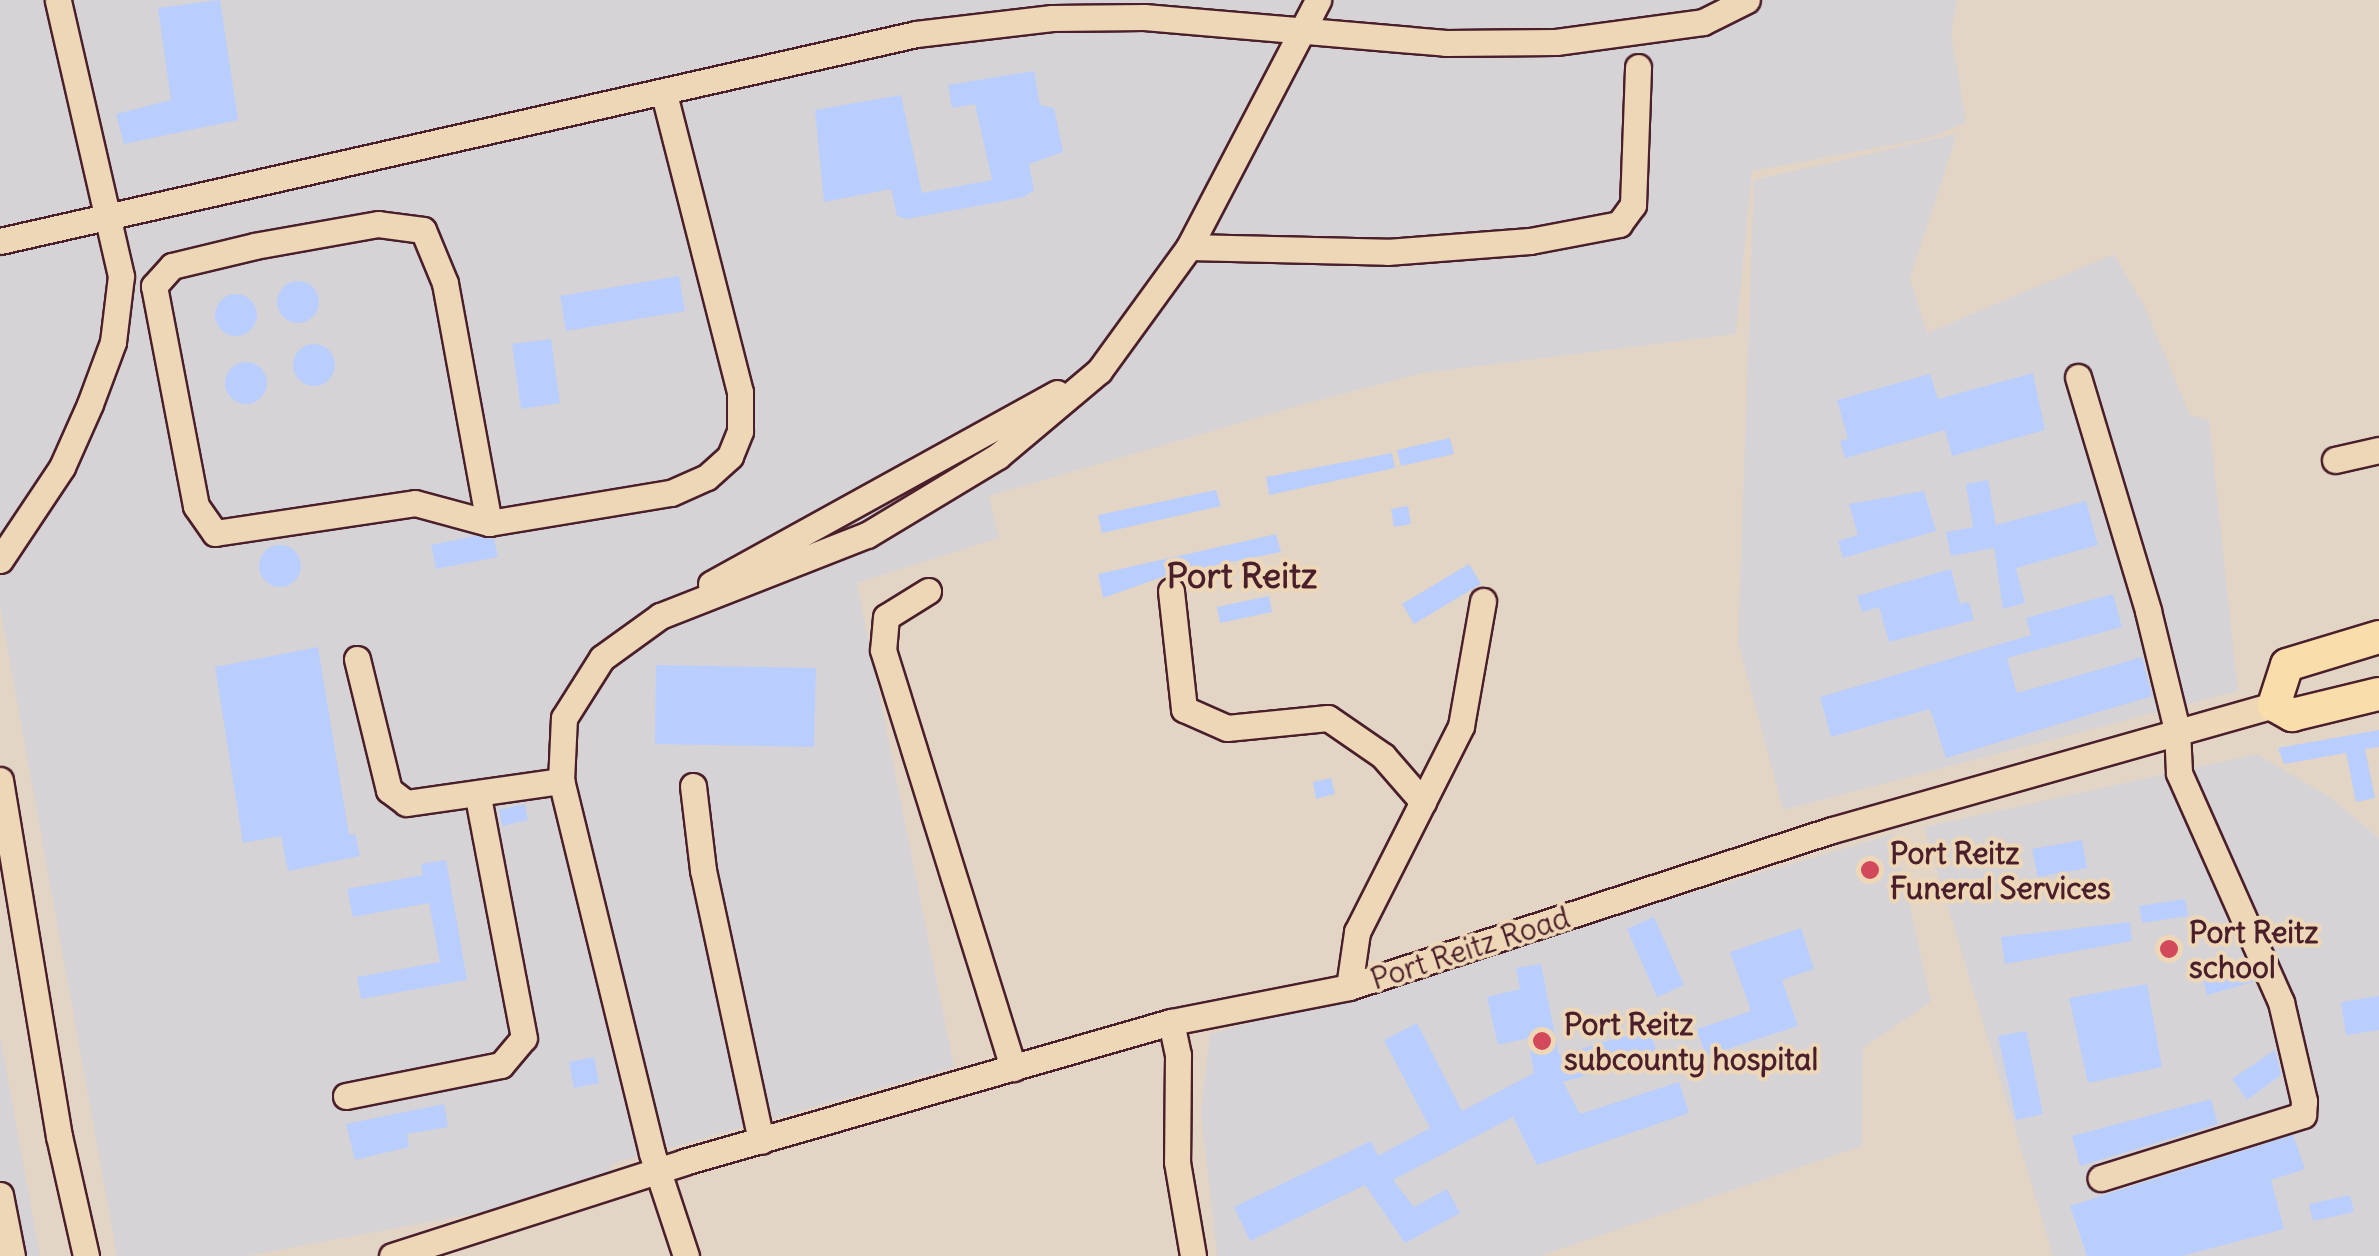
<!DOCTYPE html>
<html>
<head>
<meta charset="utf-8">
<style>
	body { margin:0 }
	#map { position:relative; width:2379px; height:1256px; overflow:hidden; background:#e3d5c5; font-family:Delius,sans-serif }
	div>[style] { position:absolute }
	.built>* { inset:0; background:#d6d3d6 }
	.building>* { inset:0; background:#b9cefd }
	.round { border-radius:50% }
	.roads { filter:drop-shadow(2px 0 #4a1f2b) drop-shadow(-2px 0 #4a1f2b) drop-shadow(0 2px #4a1f2b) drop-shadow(0 -2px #4a1f2b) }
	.minor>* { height:25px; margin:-12.5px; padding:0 12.5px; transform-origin:12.5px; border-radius:12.5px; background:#eed7b7 }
	.major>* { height:32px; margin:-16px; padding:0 16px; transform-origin:16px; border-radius:16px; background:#f9deab }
	.dots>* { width:28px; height:28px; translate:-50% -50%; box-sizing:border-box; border:5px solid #eed7b7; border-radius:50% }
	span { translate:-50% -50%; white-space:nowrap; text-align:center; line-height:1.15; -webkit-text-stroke:8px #eed7b7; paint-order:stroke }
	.poi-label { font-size:30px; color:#4a1f2b; font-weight:700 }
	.left { translate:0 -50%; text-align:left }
	.street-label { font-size:30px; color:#4a1f2b }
	.quarter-label { font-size:35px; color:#4a1f2b; font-weight:700 }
</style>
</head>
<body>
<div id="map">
	<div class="built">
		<i style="clip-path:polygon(0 0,1957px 0,1951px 33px,1966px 122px,1929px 138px,1752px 171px,1736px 334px,1423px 373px,1301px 405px,989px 496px,999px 538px,857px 583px,954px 1067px,612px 1164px,602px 1184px,493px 1210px,247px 1256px,117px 1256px,0 607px)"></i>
		<i style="clip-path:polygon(1957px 134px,1910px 278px,1927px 333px,2114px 254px,2146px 310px,2190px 415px,2209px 420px,2238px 691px,1783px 810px,1738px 642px,1754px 180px)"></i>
		<i style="clip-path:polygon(2257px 754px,2331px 798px,2379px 838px,2379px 1256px,2053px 1256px,1924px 827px)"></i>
		<i style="clip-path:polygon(1894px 834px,1931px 1002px,1863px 1048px,1862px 1146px,1540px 1256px,1217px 1256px,1201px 1113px,1210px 1034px)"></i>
		<i style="clip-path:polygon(0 1035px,40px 1256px,0 1256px)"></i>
	</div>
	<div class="building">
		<i style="clip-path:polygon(220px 0,238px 120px,124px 144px,116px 114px,171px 100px,158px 8px)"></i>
		<i style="clip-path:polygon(1034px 71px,1040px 105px,1054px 108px,1063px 152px,1029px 164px,1034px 190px,1024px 197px,907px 219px,897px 216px,891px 189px,824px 202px,815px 110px,901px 95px,922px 193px,992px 180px,975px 104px,952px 108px,948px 85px)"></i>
		<i style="clip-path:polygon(679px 276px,685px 311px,566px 331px,560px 296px)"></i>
		<i class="round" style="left:277px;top:281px;width:42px;height:42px"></i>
		<i class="round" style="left:215px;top:294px;width:42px;height:42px"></i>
		<i style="clip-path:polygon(551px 339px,560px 403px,521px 409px,512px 344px)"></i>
		<i class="round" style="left:293px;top:344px;width:42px;height:42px"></i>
		<i class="round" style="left:225px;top:362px;width:42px;height:42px"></i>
		<i style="clip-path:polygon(2033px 373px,2045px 430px,1952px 456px,1945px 430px,1845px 458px,1840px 441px,1848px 439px,1837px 400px,1930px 374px,1938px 399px)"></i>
		<i style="clip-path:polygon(1450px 438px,1454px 454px,1401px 466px,1397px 450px)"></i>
		<i style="clip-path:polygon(1392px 453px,1395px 468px,1269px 495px,1266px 477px)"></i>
		<i style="clip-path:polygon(1988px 480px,1996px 525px,2086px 501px,2098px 545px,2016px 568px,2025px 603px,2003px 609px,1994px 548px,1951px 556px,1946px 532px,1973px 527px,1966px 484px)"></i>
		<i style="clip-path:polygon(1216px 490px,1221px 506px,1102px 533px,1098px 515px)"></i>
		<i style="clip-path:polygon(1924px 491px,1936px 531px,1843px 558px,1838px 541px,1858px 535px,1849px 504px)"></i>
		<i style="clip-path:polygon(1408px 506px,1411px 524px,1394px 527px,1391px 509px)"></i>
		<i style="clip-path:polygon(1276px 534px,1281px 552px,1168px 575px,1103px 598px,1098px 574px)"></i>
		<i style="clip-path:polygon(475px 536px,494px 539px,498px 557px,436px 569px,431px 545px)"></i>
		<i class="round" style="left:259px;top:545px;width:42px;height:42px"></i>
		<i style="clip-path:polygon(1469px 564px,1481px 584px,1414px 624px,1402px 604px)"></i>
		<i style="clip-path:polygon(1951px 569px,1960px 604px,1969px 602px,1974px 620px,1889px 642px,1879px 607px,1862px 612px,1857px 596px)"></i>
		<i style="clip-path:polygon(2113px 594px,2122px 627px,2007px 658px,2017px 693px,2142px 657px,2152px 696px,1946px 758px,1930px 709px,1831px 737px,1820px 697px,2031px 635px,2026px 618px)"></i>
		<i style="clip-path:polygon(1269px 596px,1272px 612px,1220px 623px,1217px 607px)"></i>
		<i style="clip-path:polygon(318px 647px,349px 835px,355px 834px,360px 856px,288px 871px,281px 836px,243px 843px,215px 667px)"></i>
		<i style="clip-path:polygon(656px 665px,816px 668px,814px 747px,655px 744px)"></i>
		<i style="clip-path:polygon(2379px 730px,2379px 747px,2365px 749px,2375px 798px,2356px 802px,2346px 753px,2284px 764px,2278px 748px)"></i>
		<i style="clip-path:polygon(1331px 778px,1335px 794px,1316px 799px,1313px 782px)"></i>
		<i style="clip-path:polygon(525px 804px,528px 820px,502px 826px,499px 810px)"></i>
		<i style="clip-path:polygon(2082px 840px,2087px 868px,2038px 877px,2032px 849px)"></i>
		<i style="clip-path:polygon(446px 860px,467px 980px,361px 999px,357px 977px,440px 962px,429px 903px,353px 917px,347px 889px,423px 875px,421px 864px)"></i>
		<i style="clip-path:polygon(2185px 899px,2188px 916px,2142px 923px,2139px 906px)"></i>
		<i style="clip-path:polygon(1654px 917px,1684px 985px,1657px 997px,1627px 929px)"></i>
		<i style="clip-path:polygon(2130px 922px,2132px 941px,2005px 964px,2001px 937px)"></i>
		<i style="clip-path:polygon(1801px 928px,1814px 969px,1782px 980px,1798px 1026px,1706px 1056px,1697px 1029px,1751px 1011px,1730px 952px)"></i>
		<i style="clip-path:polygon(1541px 964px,1559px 1055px,1650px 1029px,1657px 1055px,1563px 1082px,1580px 1114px,1679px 1082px,1689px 1113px,1537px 1165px,1513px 1117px,1393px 1180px,1414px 1207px,1447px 1189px,1460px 1213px,1405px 1243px,1365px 1185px,1250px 1241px,1234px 1207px,1371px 1141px,1378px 1156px,1430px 1128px,1384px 1040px,1417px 1023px,1462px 1111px,1534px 1073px,1528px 1038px,1498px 1045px,1487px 997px,1520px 989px,1516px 968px)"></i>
		<i style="clip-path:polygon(2247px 966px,2253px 982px,2207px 995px,2203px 978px)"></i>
		<i style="clip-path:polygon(2147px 984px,2162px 1067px,2088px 1083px,2069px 998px)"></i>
		<i style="clip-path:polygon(2379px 996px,2379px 1030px,2346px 1035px,2341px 1002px)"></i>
		<i style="clip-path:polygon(2026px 1031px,2043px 1114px,2016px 1120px,1998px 1036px)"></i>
		<i style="clip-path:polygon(2275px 1050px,2281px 1075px,2247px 1100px,2232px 1079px)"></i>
		<i style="clip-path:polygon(594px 1057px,599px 1083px,574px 1088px,569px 1062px)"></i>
		<i style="clip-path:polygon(2211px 1099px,2218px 1124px,2080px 1166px,2072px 1136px)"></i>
		<i style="clip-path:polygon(444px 1104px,448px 1127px,407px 1134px,409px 1147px,355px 1160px,346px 1124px)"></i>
		<i style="clip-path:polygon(2293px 1135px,2305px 1169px,2271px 1180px,2284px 1229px,2182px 1256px,2087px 1256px,2070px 1206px)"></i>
		<i style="clip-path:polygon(2350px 1195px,2354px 1212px,2313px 1221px,2309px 1204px)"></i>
	</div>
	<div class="roads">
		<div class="minor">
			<i style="left:0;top:241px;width:939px;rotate:-12.73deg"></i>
			<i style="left:916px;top:34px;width:137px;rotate:-6.7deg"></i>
			<i style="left:1052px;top:18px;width:92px;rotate:-0.6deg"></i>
			<i style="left:1144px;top:17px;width:303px;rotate:4.9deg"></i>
			<i style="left:1446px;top:43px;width:110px;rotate:-0.5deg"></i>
			<i style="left:1556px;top:42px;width:148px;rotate:-7.7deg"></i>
			<i style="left:1703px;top:22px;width:49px;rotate:-26.6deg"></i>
			<i style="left:1189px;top:247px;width:198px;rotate:1.4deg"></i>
			<i style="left:1387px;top:252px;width:143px;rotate:-4.4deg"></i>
			<i style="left:1530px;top:241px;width:91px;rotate:-10.8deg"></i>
			<i style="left:1619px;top:224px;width:24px;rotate:-54deg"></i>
			<i style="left:1633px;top:205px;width:138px;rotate:-87.9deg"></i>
			<i style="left:2078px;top:377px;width:244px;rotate:73.3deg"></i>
			<i style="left:2148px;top:611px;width:122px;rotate:76.3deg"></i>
			<i style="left:2177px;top:730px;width:43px;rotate:87.3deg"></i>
			<i style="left:2179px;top:773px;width:251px;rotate:66deg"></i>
			<i style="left:2281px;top:1002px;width:102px;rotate:76.9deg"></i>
			<i style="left:2304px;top:1101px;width:14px;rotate:94deg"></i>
			<i style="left:2303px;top:1115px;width:212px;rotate:162.7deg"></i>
			<i style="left:2335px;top:460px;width:45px;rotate:-12.8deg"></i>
			<i style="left:489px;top:523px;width:244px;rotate:-100.4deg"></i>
			<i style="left:445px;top:283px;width:57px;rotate:-112.5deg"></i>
			<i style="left:423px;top:230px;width:45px;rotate:-172.4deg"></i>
			<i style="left:378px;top:224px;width:125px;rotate:169.9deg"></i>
			<i style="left:255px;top:246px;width:85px;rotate:166.5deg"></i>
			<i style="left:172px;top:266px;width:27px;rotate:132deg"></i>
			<i style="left:154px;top:286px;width:224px;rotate:79.2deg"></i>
			<i style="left:196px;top:506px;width:33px;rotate:55deg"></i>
			<i style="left:215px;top:533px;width:202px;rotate:-8.5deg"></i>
			<i style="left:415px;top:503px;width:77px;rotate:15.1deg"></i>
			<i style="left:489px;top:523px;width:184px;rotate:-9.4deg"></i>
			<i style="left:671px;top:493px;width:39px;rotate:-24deg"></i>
			<i style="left:707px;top:477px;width:31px;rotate:-42deg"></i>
			<i style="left:730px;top:456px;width:27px;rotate:-68deg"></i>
			<i style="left:740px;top:431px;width:39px;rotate:-90deg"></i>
			<i style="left:740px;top:392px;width:308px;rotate:-104.3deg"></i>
			<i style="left:0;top:560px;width:112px;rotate:-56.3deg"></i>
			<i style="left:62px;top:467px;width:69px;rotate:-66deg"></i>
			<i style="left:90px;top:404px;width:66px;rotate:-69.6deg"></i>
			<i style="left:113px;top:342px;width:66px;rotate:-83.1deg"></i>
			<i style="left:121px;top:276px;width:283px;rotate:-102.9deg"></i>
			<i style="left:711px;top:584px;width:395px;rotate:-28.9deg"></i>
			<i style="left:928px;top:591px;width:49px;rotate:148.2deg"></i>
			<i style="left:886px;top:617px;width:33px;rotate:95deg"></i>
			<i style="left:883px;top:650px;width:438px;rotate:72.7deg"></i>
			<i style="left:1171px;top:591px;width:119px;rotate:83.7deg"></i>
			<i style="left:1184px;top:709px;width:47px;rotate:23.8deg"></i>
			<i style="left:1227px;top:728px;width:101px;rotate:-5.7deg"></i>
			<i style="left:1328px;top:718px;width:67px;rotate:34.6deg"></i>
			<i style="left:1383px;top:756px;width:61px;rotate:49deg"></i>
			<i style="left:357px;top:659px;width:135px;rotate:76.3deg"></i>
			<i style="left:389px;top:790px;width:21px;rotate:37deg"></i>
			<i style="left:406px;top:803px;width:157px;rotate:-8.1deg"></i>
			<i style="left:0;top:780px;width:361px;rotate:80.6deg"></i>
			<i style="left:59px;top:1136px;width:123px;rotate:77.3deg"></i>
			<i style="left:693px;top:786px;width:85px;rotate:83.2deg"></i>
			<i style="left:703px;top:870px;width:277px;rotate:77.9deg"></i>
			<i style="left:1349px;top:987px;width:56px;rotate:-81.7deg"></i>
			<i style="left:1357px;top:932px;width:231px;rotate:-63.2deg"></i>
			<i style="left:1461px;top:726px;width:127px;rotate:-80deg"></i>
			<i style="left:1171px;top:1022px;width:34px;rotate:78deg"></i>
			<i style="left:1178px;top:1055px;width:107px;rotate:90.5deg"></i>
			<i style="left:1177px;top:1162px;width:95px;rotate:80.3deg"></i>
			<i style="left:346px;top:1096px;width:158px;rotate:-11.3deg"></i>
			<i style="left:501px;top:1065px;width:35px;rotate:-50deg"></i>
			<i style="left:524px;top:1038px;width:246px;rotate:-100.8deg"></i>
			<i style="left:0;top:1195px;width:62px;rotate:78.9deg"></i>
			<i style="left:392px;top:1256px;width:307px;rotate:-17.8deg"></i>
			<i style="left:684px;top:1162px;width:507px;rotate:-16.04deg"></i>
			<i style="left:1171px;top:1022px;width:181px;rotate:-11.1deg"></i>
			<i style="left:1349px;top:987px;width:508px;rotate:-18.01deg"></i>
			<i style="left:1832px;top:830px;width:459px;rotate:-15.8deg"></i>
			<i style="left:686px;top:1256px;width:108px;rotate:-108.3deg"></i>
			<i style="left:652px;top:1153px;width:383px;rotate:-103.7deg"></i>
			<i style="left:561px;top:781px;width:63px;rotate:-87.3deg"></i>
			<i style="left:564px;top:718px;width:71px;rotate:-57.7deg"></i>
			<i style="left:602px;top:658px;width:72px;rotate:-35.9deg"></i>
			<i style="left:660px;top:616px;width:222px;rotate:-21.4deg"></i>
			<i style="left:867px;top:535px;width:153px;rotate:-31.1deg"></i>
			<i style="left:998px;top:456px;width:132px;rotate:-40.1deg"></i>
			<i style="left:1099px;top:371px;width:153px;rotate:-54deg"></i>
			<i style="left:1189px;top:247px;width:279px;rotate:-62.4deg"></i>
		</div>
		<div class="major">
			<i style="left:2379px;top:637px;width:96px;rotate:163.1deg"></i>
			<i style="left:2287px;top:665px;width:42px;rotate:108deg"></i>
			<i style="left:2274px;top:705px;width:21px;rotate:29deg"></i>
			<i style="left:2292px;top:715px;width:89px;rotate:-13.6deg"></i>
		</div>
	</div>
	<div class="dots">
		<i style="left:1870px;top:870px;background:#d1495b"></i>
		<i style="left:2169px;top:949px;background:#d1495b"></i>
		<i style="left:1542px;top:1041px;background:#d1495b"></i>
	</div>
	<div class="poi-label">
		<span class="left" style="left:1890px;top:870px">Port Reitz<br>Funeral Services</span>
		<span class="left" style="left:2189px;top:949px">Port Reitz<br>school</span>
		<span class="left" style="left:1564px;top:1041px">Port Reitz<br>subcounty hospital</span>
	</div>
	<div class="street-label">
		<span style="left:1470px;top:948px;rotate:-18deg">Port Reitz Road</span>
	</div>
	<div class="quarter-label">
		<span style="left:1242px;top:575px">Port Reitz</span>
	</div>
</div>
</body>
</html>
